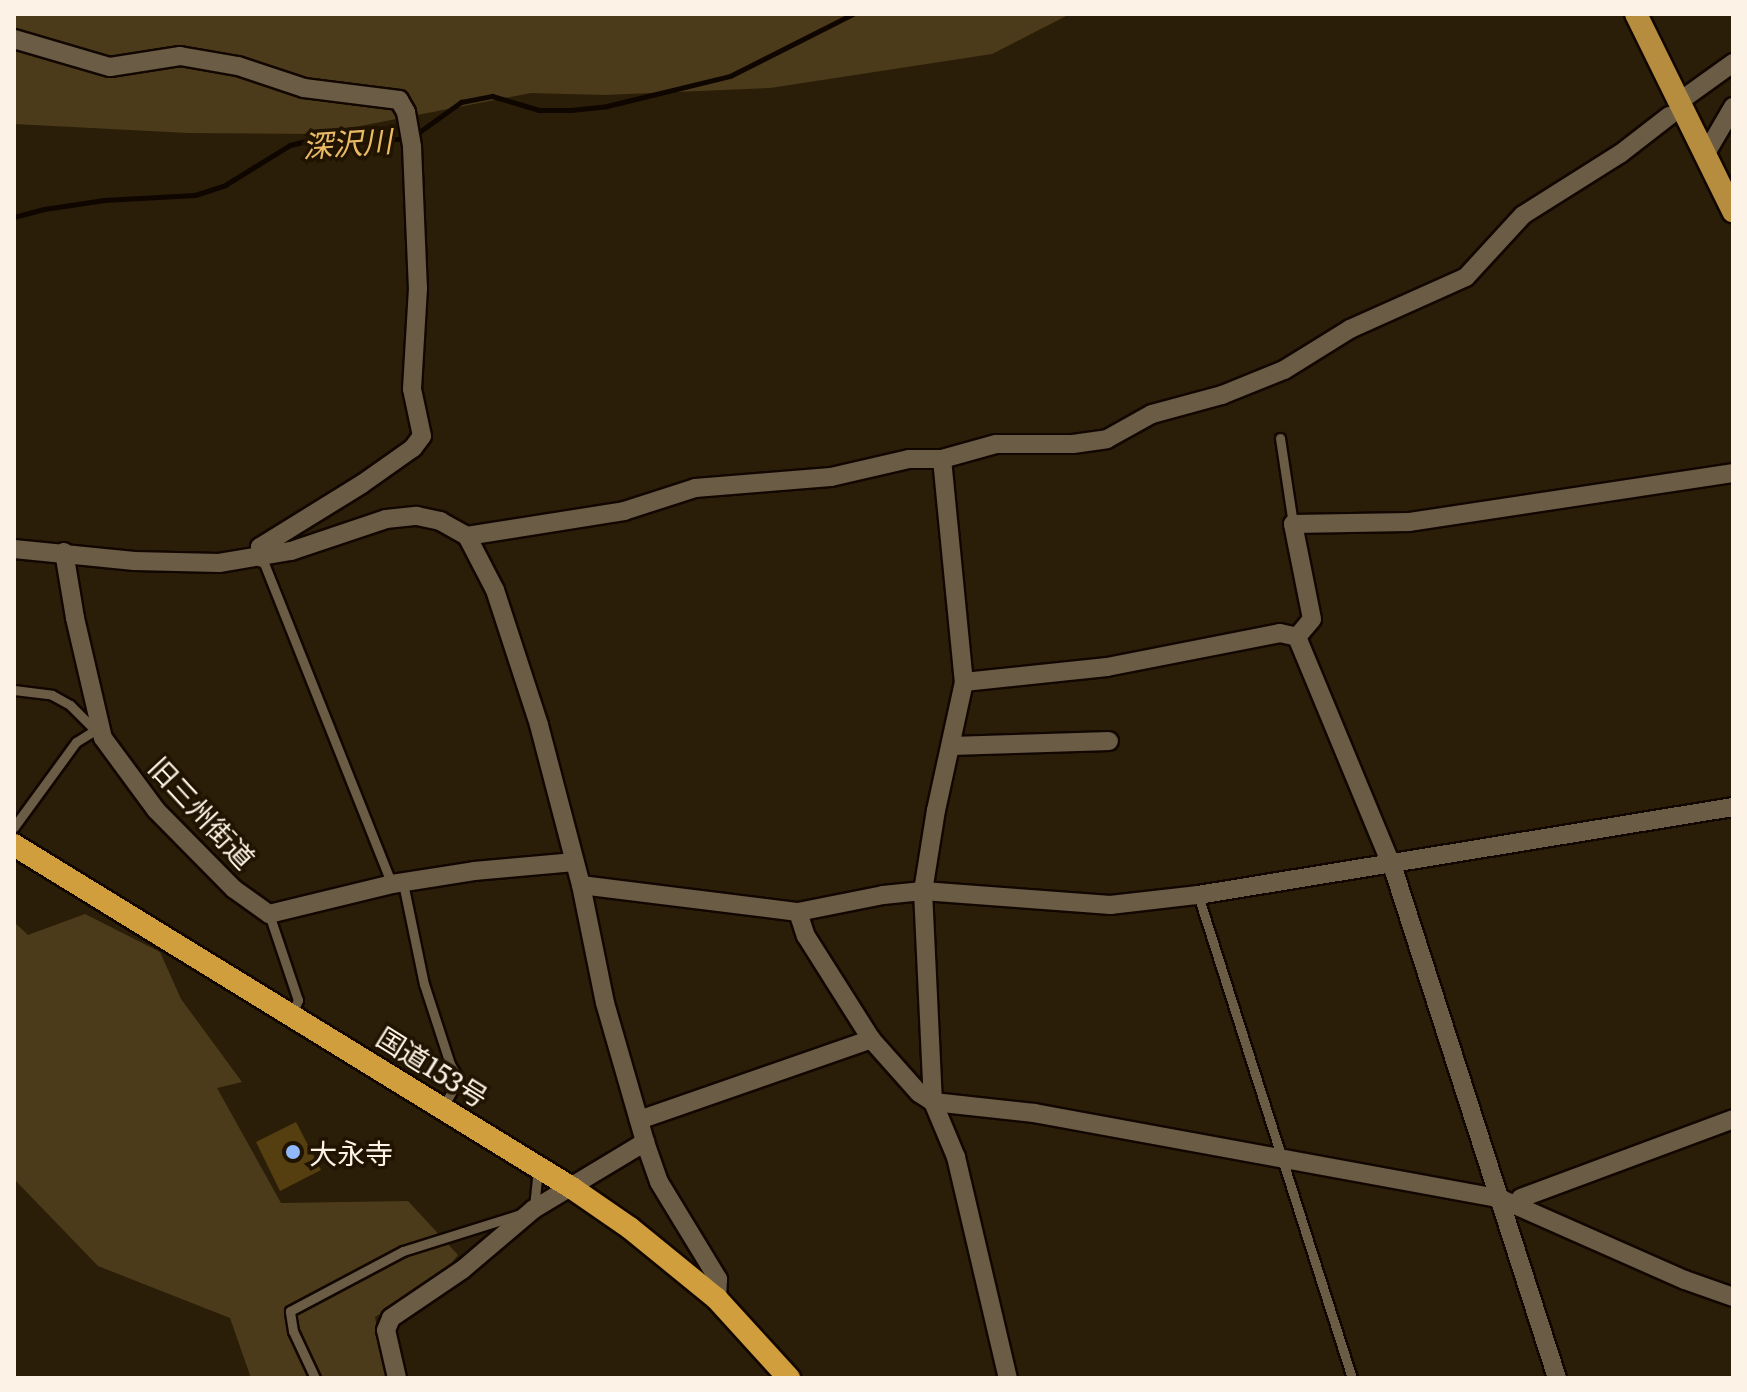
<!DOCTYPE html>
<html>
<head>
<meta charset="utf-8">
<style>
	body { margin:0 }
	#map { position:relative; width:1747px; height:1392px; overflow:hidden; background:#2a1e08; font-family:Literata,"Noto Sans JP",serif }
	div>[style] { position:absolute }
	.green>* { inset:0; background:#4c3b1b }
	.stream>* { height:5px; margin:-2.5px; padding:0 2.5px; transform-origin:2.5px; border-radius:2.5px; background:#0f0600 }
	.building>* { inset:0; background:#553e0f }
	.roads { filter:drop-shadow(2px 0 #120700) drop-shadow(-2px 0 #120700) drop-shadow(0 2px #120700) drop-shadow(0 -2px #120700) }
	.service>* { height:9px; margin:-4.5px; padding:0 4.5px; transform-origin:4.5px; border-radius:4.5px; background:#6a5c45 }
	.minor>* { height:18px; margin:-9px; padding:0 9px; transform-origin:9px; border-radius:9px; background:#6a5c45 }
	.primary>* { height:22px; margin:-11px; padding:0 11px; transform-origin:11px; border-radius:11px; background:#b68d3f }
	.trunk>* { height:22px; margin:-11px; padding:0 11px; transform-origin:11px; border-radius:11px; background:#d09e3d }
	.dots>* { width:22px; height:22px; translate:-50% -50%; box-sizing:border-box; border:4px solid #201401; border-radius:50% }
	span { translate:-50% -50%; white-space:nowrap; text-align:center; line-height:1.15; -webkit-text-stroke:7px #201401; paint-order:stroke }
	.street-label { font-size:28px; color:#fcf3e6 }
	.poi-label { font-size:28px; color:#fcf3e6 }
	.left { translate:0 -50%; text-align:left }
	.water-label { font-size:30px; color:#eaba66; font-style:italic }
	.frame { position:absolute; inset:0; border:16px solid #fcf3e6; pointer-events:none }
</style>
</head>
<body>
<div id="map">
	<div class="green">
		<i style="clip-path:polygon(14px 14px,1070px 14px,992px 54px,770px 88px,604px 95px,531px 93px,319px 134px,188px 133px,14px 124px)"></i>
		<i style="clip-path:polygon(85px 914px,160px 952px,181px 999px,242px 1082px,217px 1088px,281px 1203px,408px 1201px,458px 1255px,438px 1280px,375px 1317px,386px 1378px,251px 1378px,230px 1318px,98px 1266px,14px 1179px,14px 922px,28px 935px)"></i>
	</div>
	<div class="stream">
		<i style="left:415px;top:135px;width:57px;rotate:-35.7deg"></i>
		<i style="left:461px;top:102px;width:32px;rotate:-11deg"></i>
		<i style="left:492px;top:96px;width:49px;rotate:16.6deg"></i>
		<i style="left:539px;top:110px;width:32px"></i>
		<i style="left:571px;top:110px;width:36px;rotate:-6deg"></i>
		<i style="left:607px;top:106px;width:127px;rotate:-13.7deg"></i>
		<i style="left:730px;top:76px;width:138px;rotate:-26.8deg"></i>
		<i style="left:14px;top:217px;width:31px;rotate:-15deg"></i>
		<i style="left:44px;top:209px;width:61px;rotate:-8.5deg"></i>
		<i style="left:104px;top:200px;width:91px;rotate:-3.1deg"></i>
		<i style="left:195px;top:195px;width:32px;rotate:-18deg"></i>
		<i style="left:225px;top:185px;width:76px;rotate:-31.6deg"></i>
		<i style="left:290px;top:145px;width:25px;rotate:-14deg"></i>
		<i style="left:314px;top:139px;width:91px"></i>
	</div>
	<div class="building">
		<i style="clip-path:polygon(296px 1122px,321px 1170px,280px 1191px,256px 1142px)"></i>
	</div>
	<div class="roads">
		<div class="service">
			<i style="left:1280px;top:438px;width:87px;rotate:81.4deg"></i>
			<i style="left:262px;top:558px;width:351px;rotate:68.3deg"></i>
			<i style="left:14px;top:690px;width:38px;rotate:7deg"></i>
			<i style="left:52px;top:695px;width:21px;rotate:29deg"></i>
			<i style="left:70px;top:705px;width:40px;rotate:45deg"></i>
			<i style="left:14px;top:827px;width:105px;rotate:-53.9deg"></i>
			<i style="left:76px;top:742px;width:22px;rotate:-32deg"></i>
			<i style="left:403px;top:883px;width:103px;rotate:78.3deg"></i>
			<i style="left:424px;top:984px;width:84px;rotate:72deg"></i>
			<i style="left:450px;top:1064px;width:17px;rotate:59deg"></i>
			<i style="left:459px;top:1079px;width:32px;rotate:120deg"></i>
			<i style="left:1198px;top:895px;width:507px;rotate:72.32deg"></i>
			<i style="left:269px;top:914px;width:91px;rotate:71.4deg"></i>
			<i style="left:298px;top:1000px;width:15px;rotate:113deg"></i>
			<i style="left:534px;top:1207px;width:37px;rotate:-84deg"></i>
			<i style="left:315px;top:1378px;width:52px;rotate:-115.1deg"></i>
			<i style="left:293px;top:1331px;width:20px;rotate:-99deg"></i>
			<i style="left:290px;top:1311px;width:128px;rotate:-28deg"></i>
			<i style="left:403px;top:1251px;width:121px;rotate:-17.4deg"></i>
		</div>
		<div class="minor">
			<i style="left:14px;top:39px;width:100px;rotate:16.3deg"></i>
			<i style="left:110px;top:67px;width:71px;rotate:-8.9deg"></i>
			<i style="left:180px;top:56px;width:59px;rotate:9.8deg"></i>
			<i style="left:238px;top:66px;width:70px;rotate:18.4deg"></i>
			<i style="left:304px;top:88px;width:96px;rotate:7.2deg"></i>
			<i style="left:399px;top:100px;width:14px;rotate:60deg"></i>
			<i style="left:406px;top:112px;width:36px;rotate:80deg"></i>
			<i style="left:412px;top:147px;width:141px;rotate:87.6deg"></i>
			<i style="left:418px;top:288px;width:101px;rotate:93.4deg"></i>
			<i style="left:412px;top:389px;width:48px;rotate:78deg"></i>
			<i style="left:422px;top:436px;width:15px;rotate:127deg"></i>
			<i style="left:413px;top:448px;width:62px;rotate:144.8deg"></i>
			<i style="left:362px;top:484px;width:120px;rotate:148.3deg"></i>
			<i style="left:260px;top:547px;width:11px;rotate:80deg"></i>
			<i style="left:1687px;top:96px;width:57px;rotate:-35.7deg"></i>
			<i style="left:1705px;top:155px;width:56px;rotate:-59.7deg"></i>
			<i style="left:942px;top:459px;width:224px;rotate:84.4deg"></i>
			<i style="left:964px;top:682px;width:131px;rotate:102.3deg"></i>
			<i style="left:936px;top:810px;width:82px;rotate:99.1deg"></i>
			<i style="left:923px;top:891px;width:211px;rotate:87.3deg"></i>
			<i style="left:933px;top:1102px;width:60px;rotate:67.3deg"></i>
			<i style="left:956px;top:1157px;width:227px;rotate:76.8deg"></i>
			<i style="left:467px;top:536px;width:159px;rotate:-9deg"></i>
			<i style="left:624px;top:511px;width:75px;rotate:-17.9deg"></i>
			<i style="left:695px;top:488px;width:136px;rotate:-4.6deg"></i>
			<i style="left:831px;top:477px;width:80px;rotate:-13deg"></i>
			<i style="left:909px;top:459px;width:33px"></i>
			<i style="left:942px;top:459px;width:56px;rotate:-15.5deg"></i>
			<i style="left:996px;top:444px;width:77px"></i>
			<i style="left:1073px;top:444px;width:34px;rotate:-8deg"></i>
			<i style="left:1107px;top:439px;width:51px;rotate:-29.1deg"></i>
			<i style="left:1152px;top:414px;width:73px;rotate:-15.2deg"></i>
			<i style="left:1222px;top:395px;width:67px;rotate:-22deg"></i>
			<i style="left:1284px;top:370px;width:78px;rotate:-31.8deg"></i>
			<i style="left:1350px;top:329px;width:127px;rotate:-24.1deg"></i>
			<i style="left:1466px;top:277px;width:84px;rotate:-47.4deg"></i>
			<i style="left:1523px;top:215px;width:115px;rotate:-32.2deg"></i>
			<i style="left:1620px;top:154px;width:62px;rotate:-37.8deg"></i>
			<i style="left:14px;top:549px;width:121px;rotate:5.7deg"></i>
			<i style="left:134px;top:561px;width:85px;rotate:1.3deg"></i>
			<i style="left:219px;top:563px;width:73px;rotate:-9.5deg"></i>
			<i style="left:291px;top:551px;width:100px;rotate:-18.6deg"></i>
			<i style="left:386px;top:519px;width:31px;rotate:-6deg"></i>
			<i style="left:417px;top:516px;width:24px;rotate:12deg"></i>
			<i style="left:440px;top:521px;width:31px;rotate:29deg"></i>
			<i style="left:467px;top:536px;width:61px;rotate:62.6deg"></i>
			<i style="left:495px;top:590px;width:142px;rotate:71.9deg"></i>
			<i style="left:539px;top:725px;width:165px;rotate:75.3deg"></i>
			<i style="left:581px;top:885px;width:120px;rotate:78.5deg"></i>
			<i style="left:605px;top:1003px;width:145px;rotate:73.9deg"></i>
			<i style="left:645px;top:1142px;width:42px;rotate:70.7deg"></i>
			<i style="left:659px;top:1182px;width:114px;rotate:58.7deg"></i>
			<i style="left:718px;top:1279px;width:20px;rotate:93deg"></i>
			<i style="left:64px;top:552px;width:67px;rotate:80.5deg"></i>
			<i style="left:75px;top:618px;width:123px;rotate:76.9deg"></i>
			<i style="left:103px;top:738px;width:89px;rotate:53.6deg"></i>
			<i style="left:156px;top:810px;width:111px;rotate:45.4deg"></i>
			<i style="left:234px;top:889px;width:43px;rotate:35.5deg"></i>
			<i style="left:269px;top:914px;width:127px;rotate:-13.7deg"></i>
			<i style="left:392px;top:884px;width:83px;rotate:-9deg"></i>
			<i style="left:474px;top:871px;width:101px;rotate:-5.1deg"></i>
			<i style="left:1297px;top:637px;width:256px;rotate:67.5deg"></i>
			<i style="left:1395px;top:874px;width:529px;rotate:72.18deg"></i>
			<i style="left:1297px;top:637px;width:23px;rotate:-50deg"></i>
			<i style="left:1312px;top:619px;width:97px;rotate:-101.3deg"></i>
			<i style="left:1293px;top:524px;width:116px;rotate:-1deg"></i>
			<i style="left:1409px;top:522px;width:328px;rotate:-8.6deg"></i>
			<i style="left:964px;top:682px;width:144px;rotate:-6deg"></i>
			<i style="left:1107px;top:667px;width:176px;rotate:-11.1deg"></i>
			<i style="left:1280px;top:633px;width:17px;rotate:13deg"></i>
			<i style="left:952px;top:746px;width:157px;rotate:-1.8deg"></i>
			<i style="left:581px;top:885px;width:219px;rotate:7.1deg"></i>
			<i style="left:798px;top:912px;width:87px;rotate:-11.3deg"></i>
			<i style="left:883px;top:895px;width:40px;rotate:-5.7deg"></i>
			<i style="left:923px;top:891px;width:188px;rotate:4.3deg"></i>
			<i style="left:1110px;top:905px;width:89px;rotate:-6.5deg"></i>
			<i style="left:1198px;top:895px;width:542px;rotate:-9.34deg"></i>
			<i style="left:798px;top:912px;width:25px;rotate:72deg"></i>
			<i style="left:806px;top:936px;width:122px;rotate:57.7deg"></i>
			<i style="left:871px;top:1039px;width:72px;rotate:48.4deg"></i>
			<i style="left:919px;top:1093px;width:17px;rotate:33deg"></i>
			<i style="left:933px;top:1102px;width:102px;rotate:6.2deg"></i>
			<i style="left:1034px;top:1113px;width:473px;rotate:10.4deg"></i>
			<i style="left:1499px;top:1198px;width:203px;rotate:23.8deg"></i>
			<i style="left:1685px;top:1280px;width:51px;rotate:19.5deg"></i>
			<i style="left:639px;top:1120px;width:246px;rotate:-19.2deg"></i>
			<i style="left:1515px;top:1205px;width:9px;rotate:-49deg"></i>
			<i style="left:1521px;top:1198px;width:226px;rotate:-20.4deg"></i>
			<i style="left:397px;top:1378px;width:49px;rotate:-102.9deg"></i>
			<i style="left:386px;top:1330px;width:13px;rotate:-67deg"></i>
			<i style="left:391px;top:1318px;width:86px;rotate:-34.1deg"></i>
			<i style="left:462px;top:1270px;width:94px;rotate:-40.3deg"></i>
			<i style="left:534px;top:1209px;width:130px;rotate:-31.1deg"></i>
		</div>
		<div class="primary">
			<i style="left:1636px;top:14px;width:220px;rotate:63.8deg"></i>
		</div>
		<div class="trunk">
			<i style="left:14px;top:845px;width:655px;rotate:31.58deg"></i>
			<i style="left:572px;top:1188px;width:70px;rotate:34.6deg"></i>
			<i style="left:630px;top:1228px;width:112px;rotate:39.2deg"></i>
			<i style="left:717px;top:1299px;width:107px;rotate:47.7deg"></i>
		</div>
	</div>
	<div class="dots">
		<i style="left:293px;top:1152px;background:#8fb8fd"></i>
	</div>
	<div class="street-label">
		<span style="left:203px;top:812px;rotate:47deg">旧三州街道</span>
		<span style="left:433px;top:1066px;rotate:32deg">国道153号</span>
	</div>
	<div class="poi-label">
		<span class="left" style="left:309px;top:1152px">大永寺</span>
	</div>
	<div class="water-label">
		<span style="left:347px;top:142px;rotate:-4deg">深沢川</span>
	</div>
	<div class="frame"></div>
</div>
</body>
</html>
